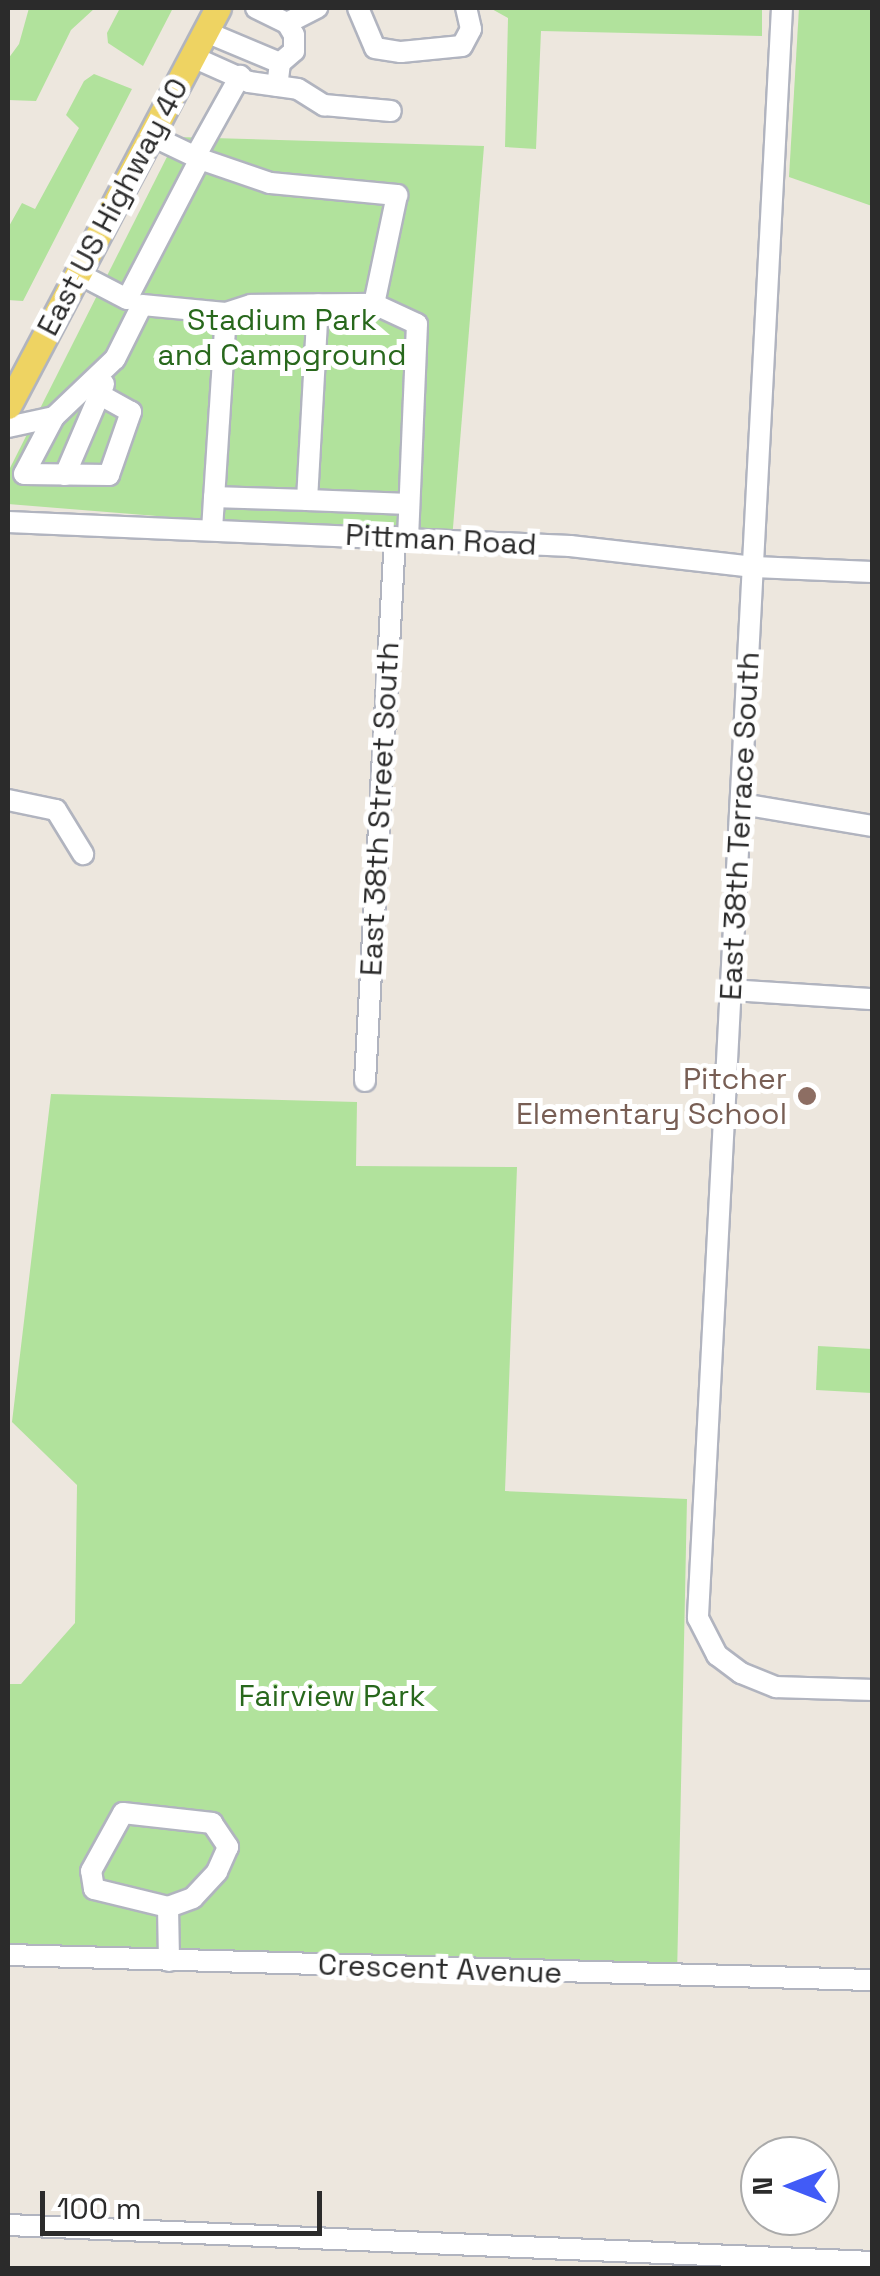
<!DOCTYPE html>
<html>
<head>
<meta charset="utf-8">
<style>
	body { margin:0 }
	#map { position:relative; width:880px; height:2276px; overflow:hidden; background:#ede7de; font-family:"Space Grotesk",sans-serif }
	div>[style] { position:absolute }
	.green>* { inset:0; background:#b1e29c }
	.roads { filter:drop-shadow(2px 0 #b1b4bf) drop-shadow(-2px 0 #b1b4bf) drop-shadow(0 2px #b1b4bf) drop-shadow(0 -2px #b1b4bf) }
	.minor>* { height:20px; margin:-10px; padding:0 10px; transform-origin:10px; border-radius:10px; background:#fff }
	.major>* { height:25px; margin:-12.5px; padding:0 12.5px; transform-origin:12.5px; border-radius:12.5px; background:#eed362 }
	.dots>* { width:28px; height:28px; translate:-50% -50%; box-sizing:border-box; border:5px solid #fff; border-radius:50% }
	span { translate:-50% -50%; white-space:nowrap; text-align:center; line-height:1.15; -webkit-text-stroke:10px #fff; paint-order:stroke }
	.street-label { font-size:30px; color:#2b2b2b }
	.park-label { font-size:30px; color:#28681c }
	.education-label { font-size:30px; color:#785e54 }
	.right { translate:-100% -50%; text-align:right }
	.frame { position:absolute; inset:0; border:10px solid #2b2b2b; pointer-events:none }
	.north { position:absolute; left:740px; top:2136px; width:100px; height:100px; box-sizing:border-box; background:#fff; border:2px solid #aaa; border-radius:50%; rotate:270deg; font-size:28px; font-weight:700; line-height:40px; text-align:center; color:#2b2b2b }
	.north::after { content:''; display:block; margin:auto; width:35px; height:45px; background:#415bf7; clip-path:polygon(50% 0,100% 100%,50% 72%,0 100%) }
	.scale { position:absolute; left:40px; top:2191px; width:282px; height:45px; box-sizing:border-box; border:5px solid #2b2b2b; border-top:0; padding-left:12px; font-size:30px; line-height:35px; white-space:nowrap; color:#2b2b2b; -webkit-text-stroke:8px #fff; paint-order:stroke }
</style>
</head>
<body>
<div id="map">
	<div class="green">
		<i style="clip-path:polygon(29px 8px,95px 8px,71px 30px,36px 101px,8px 100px,8px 59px,19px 44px)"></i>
		<i style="clip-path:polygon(120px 8px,173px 8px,143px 66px,108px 43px,107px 33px)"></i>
		<i style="clip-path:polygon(490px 8px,762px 8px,762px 36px,541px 31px,536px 149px,505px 147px,508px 18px)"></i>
		<i style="clip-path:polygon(799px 8px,872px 8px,872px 206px,789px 177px)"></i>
		<i style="clip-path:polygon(94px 74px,132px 89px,23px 301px,8px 300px,8px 228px,22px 203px,35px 209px,79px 128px,66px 115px,84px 81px)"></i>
		<i style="clip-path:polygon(177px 137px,484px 146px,452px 540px,8px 504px,8px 472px)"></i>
		<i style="clip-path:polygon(51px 1094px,357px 1102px,356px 1166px,517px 1167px,505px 1491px,687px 1499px,677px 1977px,8px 1955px,8px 1684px,21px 1684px,75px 1623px,77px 1485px,12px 1422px)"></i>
		<i style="clip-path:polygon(818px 1346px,872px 1349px,872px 1393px,816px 1390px)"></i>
	</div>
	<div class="roads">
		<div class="minor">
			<i style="left:256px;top:8px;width:34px;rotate:26deg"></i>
			<i style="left:287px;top:23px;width:14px;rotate:60deg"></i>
			<i style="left:294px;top:35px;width:16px;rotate:90deg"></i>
			<i style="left:294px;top:51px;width:18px;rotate:139deg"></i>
			<i style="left:358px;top:8px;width:43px;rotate:67deg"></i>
			<i style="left:375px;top:48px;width:26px;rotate:9deg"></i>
			<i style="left:401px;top:52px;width:61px;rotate:-5.6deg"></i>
			<i style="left:462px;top:46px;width:19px;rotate:-62deg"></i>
			<i style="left:471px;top:29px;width:22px;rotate:-103deg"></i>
			<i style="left:782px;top:8px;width:1612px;rotate:92.99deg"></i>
			<i style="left:698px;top:1618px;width:42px;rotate:62.8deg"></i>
			<i style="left:717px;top:1655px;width:30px;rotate:37deg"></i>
			<i style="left:741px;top:1673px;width:38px;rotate:22deg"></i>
			<i style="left:776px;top:1687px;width:96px;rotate:1.8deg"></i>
			<i style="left:287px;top:23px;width:34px;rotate:-27deg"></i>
			<i style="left:206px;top:32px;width:80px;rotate:22.7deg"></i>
			<i style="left:280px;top:63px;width:23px;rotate:97deg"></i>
			<i style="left:193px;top:57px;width:61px;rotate:24.1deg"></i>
			<i style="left:249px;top:82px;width:49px;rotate:8.1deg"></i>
			<i style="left:298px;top:89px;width:31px;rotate:32deg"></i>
			<i style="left:324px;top:105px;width:67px;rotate:5.1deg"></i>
			<i style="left:150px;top:135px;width:55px;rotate:25.6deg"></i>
			<i style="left:195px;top:157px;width:93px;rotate:-60.9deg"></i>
			<i style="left:77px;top:273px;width:56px;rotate:27.5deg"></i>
			<i style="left:127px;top:299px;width:158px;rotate:-62.5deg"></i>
			<i style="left:200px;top:159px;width:74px;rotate:18.9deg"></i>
			<i style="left:270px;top:183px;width:128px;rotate:5.4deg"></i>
			<i style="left:397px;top:195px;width:111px;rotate:101.9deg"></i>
			<i style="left:374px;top:304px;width:47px;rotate:24.9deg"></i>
			<i style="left:417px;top:324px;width:214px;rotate:92.4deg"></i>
			<i style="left:226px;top:313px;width:26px;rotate:-18deg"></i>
			<i style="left:251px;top:305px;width:123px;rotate:-0.5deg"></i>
			<i style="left:54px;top:417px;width:64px;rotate:117.8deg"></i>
			<i style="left:24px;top:474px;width:85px;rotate:0.7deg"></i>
			<i style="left:109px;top:475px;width:67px;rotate:-70.8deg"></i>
			<i style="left:131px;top:412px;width:37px;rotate:-151deg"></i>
			<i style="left:8px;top:427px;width:47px;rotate:-12.3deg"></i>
			<i style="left:54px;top:417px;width:84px;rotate:-43.6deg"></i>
			<i style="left:115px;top:359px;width:60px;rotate:-63.4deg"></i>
			<i style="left:142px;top:305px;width:84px;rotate:5.4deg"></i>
			<i style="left:226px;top:313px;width:217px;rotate:93.7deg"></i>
			<i style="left:65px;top:475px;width:99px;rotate:-66.8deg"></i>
			<i style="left:214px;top:497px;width:93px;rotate:1.8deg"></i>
			<i style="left:307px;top:500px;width:196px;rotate:-86.8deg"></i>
			<i style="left:307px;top:500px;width:102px;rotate:2.2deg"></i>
			<i style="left:8px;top:522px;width:563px;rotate:2.45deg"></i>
			<i style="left:570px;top:546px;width:185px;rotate:6.5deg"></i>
			<i style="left:754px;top:567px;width:118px;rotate:2.4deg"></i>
			<i style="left:8px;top:800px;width:49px;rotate:11.8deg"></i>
			<i style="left:56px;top:810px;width:52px;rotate:58.5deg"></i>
			<i style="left:742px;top:804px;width:132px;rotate:9.6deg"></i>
			<i style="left:731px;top:990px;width:141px;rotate:3.7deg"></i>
			<i style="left:365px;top:1081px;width:545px;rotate:-86.84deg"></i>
			<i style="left:168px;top:1907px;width:76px;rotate:-166.3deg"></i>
			<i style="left:94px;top:1889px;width:18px;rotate:-99deg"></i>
			<i style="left:91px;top:1871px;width:66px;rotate:-61.1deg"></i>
			<i style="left:123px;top:1813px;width:90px;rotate:6.4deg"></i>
			<i style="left:212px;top:1823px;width:29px;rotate:56deg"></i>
			<i style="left:228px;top:1847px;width:27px;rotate:114deg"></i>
			<i style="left:217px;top:1872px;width:35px;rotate:133deg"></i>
			<i style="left:193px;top:1898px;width:27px;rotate:160deg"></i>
			<i style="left:168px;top:1907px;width:54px;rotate:88.9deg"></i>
			<i style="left:8px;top:1955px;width:864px;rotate:1.66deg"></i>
			<i style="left:8px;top:2225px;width:865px;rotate:2.45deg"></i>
		</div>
		<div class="major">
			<i style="left:8px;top:406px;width:450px;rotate:-62.2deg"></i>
		</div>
	</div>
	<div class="dots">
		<i style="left:807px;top:1096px;background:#8d6e63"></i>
	</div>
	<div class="street-label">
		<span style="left:113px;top:207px;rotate:-62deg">East US Highway 40</span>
		<span style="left:441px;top:540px;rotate:3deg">Pittman Road</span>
		<span style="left:380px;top:809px;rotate:-87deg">East 38th Street South</span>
		<span style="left:740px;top:826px;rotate:-87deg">East 38th Terrace South</span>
		<span style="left:440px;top:1969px;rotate:2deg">Crescent Avenue</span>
	</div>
	<div class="park-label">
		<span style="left:282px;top:337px">Stadium Park<br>and Campground</span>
		<span style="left:332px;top:1696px">Fairview Park</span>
	</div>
	<div class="education-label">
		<span class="right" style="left:787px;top:1096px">Pitcher<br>Elementary School</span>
	</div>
	<div class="frame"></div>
	<div class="north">N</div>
	<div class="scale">100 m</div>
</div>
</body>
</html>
